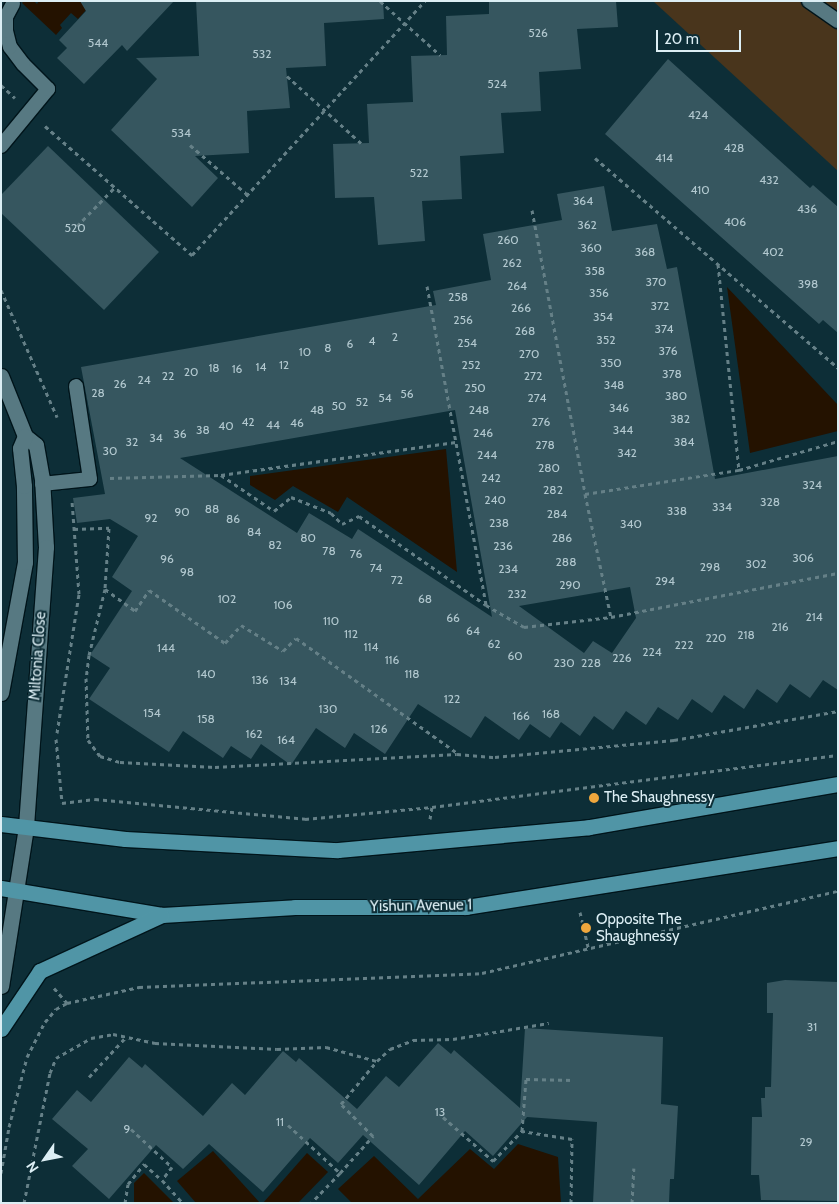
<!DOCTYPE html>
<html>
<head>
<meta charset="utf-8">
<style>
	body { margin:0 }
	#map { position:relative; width:839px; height:1204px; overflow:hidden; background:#0d2e37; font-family:Cabin,sans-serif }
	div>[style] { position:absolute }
	.green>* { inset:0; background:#49351c }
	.water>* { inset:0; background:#241200 }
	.building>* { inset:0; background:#36565f }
	.path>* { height:3px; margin-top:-1.5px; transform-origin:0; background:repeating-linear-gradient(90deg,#658087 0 4px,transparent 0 8px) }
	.roads { filter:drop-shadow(1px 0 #00151b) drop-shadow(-1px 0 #00151b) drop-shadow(0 1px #00151b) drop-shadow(0 -1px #00151b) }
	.service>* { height:14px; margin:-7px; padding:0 7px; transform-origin:7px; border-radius:7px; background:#577982 }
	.minor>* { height:15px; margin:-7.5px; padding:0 7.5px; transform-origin:7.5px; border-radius:7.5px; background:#577982 }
	.primary>* { height:15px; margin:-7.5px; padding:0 7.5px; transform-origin:7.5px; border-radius:7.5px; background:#5095a6 }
	.dots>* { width:14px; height:14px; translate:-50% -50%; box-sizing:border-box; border:2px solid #0d2e37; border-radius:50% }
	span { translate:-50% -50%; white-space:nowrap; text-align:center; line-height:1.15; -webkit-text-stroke:4px #0d2e37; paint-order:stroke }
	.number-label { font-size:12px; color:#b2c8cf }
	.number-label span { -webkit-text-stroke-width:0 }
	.street-label { font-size:15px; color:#dceef4 }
	.poi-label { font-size:15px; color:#dceef4 }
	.left { translate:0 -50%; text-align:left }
	.frame { position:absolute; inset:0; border:2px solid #dceef4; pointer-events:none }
	.north { position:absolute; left:20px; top:1134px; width:50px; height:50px; -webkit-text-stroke:4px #0d2e37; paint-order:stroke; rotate:237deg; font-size:14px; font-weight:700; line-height:20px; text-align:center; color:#dceef4 }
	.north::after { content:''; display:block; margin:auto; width:18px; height:22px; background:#dceef4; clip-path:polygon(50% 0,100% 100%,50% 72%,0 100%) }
	.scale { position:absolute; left:656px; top:30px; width:85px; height:22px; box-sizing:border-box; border:2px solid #dceef4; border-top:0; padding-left:6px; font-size:15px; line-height:18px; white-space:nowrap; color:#dceef4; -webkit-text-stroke:4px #0d2e37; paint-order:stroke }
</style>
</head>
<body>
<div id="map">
	<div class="green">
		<i style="clip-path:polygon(653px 1px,838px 1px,838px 171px)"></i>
	</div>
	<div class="water">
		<i style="clip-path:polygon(24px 1px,34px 1px,37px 4px,39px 1px,94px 1px,78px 19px,71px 13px,60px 25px,62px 28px,56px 35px,22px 3px)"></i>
		<i style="clip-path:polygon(727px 287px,838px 405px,838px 431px,750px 453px)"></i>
		<i style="clip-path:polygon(446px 449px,457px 572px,347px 497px,338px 512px,293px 486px,275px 500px,250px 485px,250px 476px)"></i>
		<i style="clip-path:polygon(518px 1144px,558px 1157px,561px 1203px,352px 1203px,338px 1189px,374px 1156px,418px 1199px,470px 1149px,494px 1169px)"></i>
		<i style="clip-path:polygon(213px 1151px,260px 1203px,196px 1203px,177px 1181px)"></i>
		<i style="clip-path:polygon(307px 1153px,328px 1172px,298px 1203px,263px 1203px)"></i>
		<i style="clip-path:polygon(144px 1173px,174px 1203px,134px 1203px,134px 1183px)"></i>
	</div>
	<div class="building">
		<i style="clip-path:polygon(80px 1px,174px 1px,127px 51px,122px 45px,84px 84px,57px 58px,67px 48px,59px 40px,86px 11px)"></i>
		<i style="clip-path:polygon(196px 1px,383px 1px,384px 19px,324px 23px,326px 66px,286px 68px,290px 108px,247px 111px,249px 153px,195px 156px,218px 178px,192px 207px,111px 130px,157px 79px,136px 58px,199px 56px)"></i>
		<i style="clip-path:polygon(489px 1px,616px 1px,618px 27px,577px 29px,581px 69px,539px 72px,541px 111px,501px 113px,504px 153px,460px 156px,462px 199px,422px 201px,425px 241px,378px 245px,374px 197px,335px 198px,333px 144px,369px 143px,367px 104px,413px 102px,411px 56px,447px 55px,446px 16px,489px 14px)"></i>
		<i style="clip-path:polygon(668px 59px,810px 188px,813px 185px,838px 207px,838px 333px,823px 320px,819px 324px,605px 134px)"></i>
		<i style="clip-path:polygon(48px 146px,159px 252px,104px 310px,1px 213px,1px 195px)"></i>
		<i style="clip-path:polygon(evenodd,604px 186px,612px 231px,657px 224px,667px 269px,677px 267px,715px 479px,838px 456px,838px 690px,823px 680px,810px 698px,790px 684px,777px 703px,757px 689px,744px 709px,724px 695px,712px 713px,692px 699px,678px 720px,658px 707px,646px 725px,626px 711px,613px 730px,594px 716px,580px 736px,561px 722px,550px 738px,530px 724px,519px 740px,485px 716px,471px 738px,418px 704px,385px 754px,354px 733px,345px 748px,316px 728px,291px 765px,261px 744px,251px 759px,231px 746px,223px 758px,183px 731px,169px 752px,89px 699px,110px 668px,90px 655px,132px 591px,112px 577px,138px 536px,110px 519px,77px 523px,73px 498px,105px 494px,81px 367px,436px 305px,433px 291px,491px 280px,483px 234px,562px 220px,557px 194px,604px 186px,455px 410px,492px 617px,358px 529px,352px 539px,309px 513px,297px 533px,180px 458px,455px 410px,604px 186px,630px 587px,636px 618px,612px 653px,593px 641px,584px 653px,519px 606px,630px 587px)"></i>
		<i style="clip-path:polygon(785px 980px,838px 982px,838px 1201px,761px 1200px,759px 1175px,751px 1175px,752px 1117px,762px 1117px,761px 1098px,765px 1098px,765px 1087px,771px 1087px,773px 1013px,767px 1013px,767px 983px)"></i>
		<i style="clip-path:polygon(525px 1028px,663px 1037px,661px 1104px,678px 1106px,674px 1179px,670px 1179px,669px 1203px,593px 1203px,597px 1122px,527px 1117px,493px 1156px,465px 1131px,419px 1185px,363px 1135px,338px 1163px,310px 1138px,263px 1192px,209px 1144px,183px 1169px,156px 1145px,109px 1199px,72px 1166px,88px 1149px,52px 1119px,77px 1090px,91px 1102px,129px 1057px,142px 1068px,145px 1064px,203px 1116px,232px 1083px,245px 1095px,283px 1051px,296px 1062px,299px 1058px,357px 1109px,386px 1076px,399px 1087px,438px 1043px,451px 1054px,454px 1050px,520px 1108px)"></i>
	</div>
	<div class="path">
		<i style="left:380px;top:1px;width:81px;rotate:42deg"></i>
		<i style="left:287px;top:76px;width:100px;rotate:42.2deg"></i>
		<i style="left:1px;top:85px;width:19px;rotate:43deg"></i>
		<i style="left:45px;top:126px;width:196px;rotate:41.3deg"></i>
		<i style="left:192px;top:255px;width:345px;rotate:-47.5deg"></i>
		<i style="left:190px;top:145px;width:77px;rotate:40.8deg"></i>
		<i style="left:595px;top:158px;width:321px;rotate:40.8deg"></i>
		<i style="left:532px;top:210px;width:289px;rotate:79.4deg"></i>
		<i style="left:585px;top:494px;width:126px;rotate:78.1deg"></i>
		<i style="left:77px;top:226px;width:54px;rotate:-45.7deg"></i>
		<i style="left:718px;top:264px;width:207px;rotate:84.2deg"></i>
		<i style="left:427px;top:286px;width:324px;rotate:79.5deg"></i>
		<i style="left:1px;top:290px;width:139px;rotate:66.2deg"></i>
		<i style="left:221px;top:475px;width:64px;rotate:34.2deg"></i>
		<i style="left:274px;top:511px;width:22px;rotate:-39deg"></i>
		<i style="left:291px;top:497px;width:43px;rotate:21.8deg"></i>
		<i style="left:331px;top:513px;width:16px;rotate:45deg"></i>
		<i style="left:342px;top:524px;width:19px;rotate:-25deg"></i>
		<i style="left:359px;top:516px;width:155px;rotate:35deg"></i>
		<i style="left:486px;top:605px;width:44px;rotate:30.1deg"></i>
		<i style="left:524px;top:627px;width:88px;rotate:-6.6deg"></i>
		<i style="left:611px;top:617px;width:231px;rotate:-11deg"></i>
		<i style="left:110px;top:478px;width:111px;rotate:-1.5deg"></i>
		<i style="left:221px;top:475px;width:237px;rotate:-8deg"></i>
		<i style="left:585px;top:494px;width:156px;rotate:-8.9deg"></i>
		<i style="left:739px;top:470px;width:103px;rotate:-16.3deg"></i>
		<i style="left:74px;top:529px;width:35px;rotate:-2deg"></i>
		<i style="left:109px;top:528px;width:61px;rotate:93.8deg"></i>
		<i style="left:105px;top:589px;width:37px;rotate:36deg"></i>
		<i style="left:135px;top:611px;width:25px;rotate:-56deg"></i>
		<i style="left:149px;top:590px;width:93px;rotate:34.9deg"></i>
		<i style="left:225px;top:643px;width:24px;rotate:-48deg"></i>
		<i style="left:241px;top:625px;width:49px;rotate:31.8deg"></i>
		<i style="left:283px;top:651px;width:18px;rotate:-45deg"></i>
		<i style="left:296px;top:638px;width:198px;rotate:35.5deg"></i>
		<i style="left:105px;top:589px;width:68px;rotate:103.6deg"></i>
		<i style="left:89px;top:655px;width:23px;rotate:97deg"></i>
		<i style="left:86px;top:678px;width:62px;rotate:88.2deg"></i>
		<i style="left:88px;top:740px;width:20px;rotate:53deg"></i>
		<i style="left:100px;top:756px;width:21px;rotate:17deg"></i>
		<i style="left:120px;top:762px;width:95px;rotate:3deg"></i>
		<i style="left:215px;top:767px;width:242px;rotate:-3.1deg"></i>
		<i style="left:457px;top:754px;width:38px;rotate:5deg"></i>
		<i style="left:495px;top:757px;width:180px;rotate:-5.4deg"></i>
		<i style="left:674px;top:740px;width:167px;rotate:-10deg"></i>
		<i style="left:57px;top:733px;width:141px;rotate:-81deg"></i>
		<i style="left:79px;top:594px;width:93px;rotate:-94.3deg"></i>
		<i style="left:56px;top:739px;width:64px;rotate:84.6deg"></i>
		<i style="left:62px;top:803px;width:33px;rotate:-7deg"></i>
		<i style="left:95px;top:799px;width:211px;rotate:5.4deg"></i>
		<i style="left:305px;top:819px;width:128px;rotate:-5.4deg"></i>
		<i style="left:432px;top:807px;width:409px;rotate:-7.3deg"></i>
		<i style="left:430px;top:819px;width:12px;rotate:-81deg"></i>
		<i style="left:580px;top:912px;width:37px;rotate:77deg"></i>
		<i style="left:54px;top:988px;width:20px;rotate:49deg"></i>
		<i style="left:89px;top:1077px;width:54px;rotate:-47.2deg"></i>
		<i style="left:443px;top:1117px;width:67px;rotate:41.3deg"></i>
		<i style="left:493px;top:1161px;width:42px;rotate:-46deg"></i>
		<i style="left:288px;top:1125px;width:71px;rotate:42.7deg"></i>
		<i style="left:340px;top:1173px;width:42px;rotate:134deg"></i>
		<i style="left:131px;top:1129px;width:56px;rotate:42.8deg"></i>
		<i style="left:172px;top:1167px;width:16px;rotate:128deg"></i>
		<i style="left:162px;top:1180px;width:31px;rotate:48deg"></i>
		<i style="left:1px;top:1173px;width:47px;rotate:-80.1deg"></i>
		<i style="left:9px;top:1127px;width:72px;rotate:-75.6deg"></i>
		<i style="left:27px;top:1057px;width:39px;rotate:-63deg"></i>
		<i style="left:45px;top:1022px;width:17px;rotate:-50deg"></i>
		<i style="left:56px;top:1009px;width:13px;rotate:-29deg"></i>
		<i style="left:67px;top:1003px;width:74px;rotate:-12.5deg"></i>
		<i style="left:139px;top:987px;width:343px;rotate:-2.3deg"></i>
		<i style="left:482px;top:973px;width:365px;rotate:-13deg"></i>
		<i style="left:340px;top:1173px;width:50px;rotate:-48.3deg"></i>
		<i style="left:373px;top:1136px;width:45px;rotate:-135deg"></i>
		<i style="left:341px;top:1104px;width:56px;rotate:-50.1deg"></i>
		<i style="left:24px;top:1203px;width:133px;rotate:-78.7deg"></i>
		<i style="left:50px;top:1073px;width:16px;rotate:-68deg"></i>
		<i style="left:56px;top:1058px;width:40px;rotate:-29.7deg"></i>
		<i style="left:91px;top:1038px;width:22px;rotate:-10deg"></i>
		<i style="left:113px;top:1034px;width:43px;rotate:12.1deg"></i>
		<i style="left:155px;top:1043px;width:122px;rotate:2.8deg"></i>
		<i style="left:277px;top:1049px;width:49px;rotate:-2.3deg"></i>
		<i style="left:326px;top:1047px;width:53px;rotate:15.4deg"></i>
		<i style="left:377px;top:1061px;width:18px;rotate:-43deg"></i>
		<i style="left:390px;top:1049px;width:25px;rotate:-21deg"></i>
		<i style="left:413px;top:1040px;width:40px;rotate:-1.4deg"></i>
		<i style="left:453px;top:1039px;width:97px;rotate:-9.5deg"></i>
		<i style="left:125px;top:1203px;width:19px;rotate:-81deg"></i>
		<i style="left:128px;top:1184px;width:26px;rotate:-51deg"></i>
		<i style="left:144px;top:1164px;width:24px;rotate:42deg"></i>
		<i style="left:571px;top:1203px;width:64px;rotate:-89.1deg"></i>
		<i style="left:572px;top:1139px;width:51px;rotate:-170.9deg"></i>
		<i style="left:522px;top:1131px;width:52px;rotate:-85.6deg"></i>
		<i style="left:526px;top:1079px;width:48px;rotate:1.2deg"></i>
		<i style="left:632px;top:1203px;width:35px;rotate:-87deg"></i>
	</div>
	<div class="roads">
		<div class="service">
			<i style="left:809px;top:1px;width:35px;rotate:35deg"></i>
			<i style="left:1px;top:146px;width:74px;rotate:-50.5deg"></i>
			<i style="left:48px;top:89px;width:35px;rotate:-135deg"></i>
			<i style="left:23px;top:64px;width:21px;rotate:-127deg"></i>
			<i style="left:10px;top:47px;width:16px;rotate:-104deg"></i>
			<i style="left:6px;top:31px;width:14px;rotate:-90deg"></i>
			<i style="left:6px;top:17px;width:15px;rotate:-62deg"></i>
			<i style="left:42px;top:484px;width:48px;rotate:-5.9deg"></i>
			<i style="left:90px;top:479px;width:94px;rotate:-98.6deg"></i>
		</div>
		<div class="minor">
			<i style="left:1px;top:376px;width:65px;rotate:68.2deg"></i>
			<i style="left:25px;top:436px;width:14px;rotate:39deg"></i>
			<i style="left:36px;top:445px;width:34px;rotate:80deg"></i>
			<i style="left:42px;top:478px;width:69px;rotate:86.7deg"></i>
			<i style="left:46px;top:547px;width:281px;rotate:94.1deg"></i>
			<i style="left:26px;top:827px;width:161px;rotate:98.9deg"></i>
			<i style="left:1px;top:693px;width:133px;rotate:-79.6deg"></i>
			<i style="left:25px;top:562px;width:76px;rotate:-90.8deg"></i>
			<i style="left:24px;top:486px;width:38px;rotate:-96deg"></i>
			<i style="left:20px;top:448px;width:13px;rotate:-67deg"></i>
		</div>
		<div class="primary">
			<i style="left:1px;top:824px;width:125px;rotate:6.9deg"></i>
			<i style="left:125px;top:839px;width:213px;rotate:3deg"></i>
			<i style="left:338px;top:850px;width:252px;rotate:-5.2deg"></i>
			<i style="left:589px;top:827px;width:253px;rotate:-9.8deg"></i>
			<i style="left:1px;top:888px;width:163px;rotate:9.5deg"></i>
			<i style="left:162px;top:915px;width:133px;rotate:-3.4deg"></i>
			<i style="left:295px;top:907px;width:171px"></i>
			<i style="left:466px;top:907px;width:377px;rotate:-9deg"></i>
			<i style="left:1px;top:1029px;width:70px;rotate:-56.1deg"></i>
			<i style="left:40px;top:971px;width:134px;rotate:-24.7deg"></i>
		</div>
	</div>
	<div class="dots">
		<i style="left:594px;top:798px;background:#efa73d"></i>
		<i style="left:586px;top:928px;background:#efa73d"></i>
	</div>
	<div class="number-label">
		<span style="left:538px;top:33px">526</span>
		<span style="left:98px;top:43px">544</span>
		<span style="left:262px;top:54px">532</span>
		<span style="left:497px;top:84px">524</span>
		<span style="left:698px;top:115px">424</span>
		<span style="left:181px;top:133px">534</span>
		<span style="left:734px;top:148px">428</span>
		<span style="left:664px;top:158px">414</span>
		<span style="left:419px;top:173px">522</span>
		<span style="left:769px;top:180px">432</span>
		<span style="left:700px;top:190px">410</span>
		<span style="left:583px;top:201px">364</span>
		<span style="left:807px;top:209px">436</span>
		<span style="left:735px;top:222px">406</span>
		<span style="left:587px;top:225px">362</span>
		<span style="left:75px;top:228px">520</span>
		<span style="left:508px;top:240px">260</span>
		<span style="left:591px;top:248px">360</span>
		<span style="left:645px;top:252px">368</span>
		<span style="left:773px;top:252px">402</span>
		<span style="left:512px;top:263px">262</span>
		<span style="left:595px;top:271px">358</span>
		<span style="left:656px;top:282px">370</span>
		<span style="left:808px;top:284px">398</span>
		<span style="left:517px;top:286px">264</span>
		<span style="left:599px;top:293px">356</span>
		<span style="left:458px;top:297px">258</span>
		<span style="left:660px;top:306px">372</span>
		<span style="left:521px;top:308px">266</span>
		<span style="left:603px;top:317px">354</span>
		<span style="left:463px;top:320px">256</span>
		<span style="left:664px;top:329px">374</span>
		<span style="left:525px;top:331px">268</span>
		<span style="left:395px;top:337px">2</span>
		<span style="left:606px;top:340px">352</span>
		<span style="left:372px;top:341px">4</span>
		<span style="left:467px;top:343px">254</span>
		<span style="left:350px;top:344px">6</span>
		<span style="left:328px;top:348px">8</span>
		<span style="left:668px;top:351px">376</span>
		<span style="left:305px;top:352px">10</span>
		<span style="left:529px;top:354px">270</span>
		<span style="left:611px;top:363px">350</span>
		<span style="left:284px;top:365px">12</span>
		<span style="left:471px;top:365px">252</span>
		<span style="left:261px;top:367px">14</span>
		<span style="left:214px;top:368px">18</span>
		<span style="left:237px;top:369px">16</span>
		<span style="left:191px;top:372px">20</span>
		<span style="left:672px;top:374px">378</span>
		<span style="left:168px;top:376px">22</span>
		<span style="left:533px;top:376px">272</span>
		<span style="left:144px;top:380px">24</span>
		<span style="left:120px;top:384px">26</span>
		<span style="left:614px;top:385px">348</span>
		<span style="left:475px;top:388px">250</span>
		<span style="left:98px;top:393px">28</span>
		<span style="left:407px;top:394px">56</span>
		<span style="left:676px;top:396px">380</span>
		<span style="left:385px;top:398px">54</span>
		<span style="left:537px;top:398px">274</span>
		<span style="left:362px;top:402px">52</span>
		<span style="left:339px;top:406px">50</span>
		<span style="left:619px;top:408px">346</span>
		<span style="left:317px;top:410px">48</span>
		<span style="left:479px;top:410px">248</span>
		<span style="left:680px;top:419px">382</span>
		<span style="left:248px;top:422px">42</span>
		<span style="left:541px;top:422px">276</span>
		<span style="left:297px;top:423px">46</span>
		<span style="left:273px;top:425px">44</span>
		<span style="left:226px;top:426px">40</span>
		<span style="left:203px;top:430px">38</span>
		<span style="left:623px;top:430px">344</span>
		<span style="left:483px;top:433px">246</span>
		<span style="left:180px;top:434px">36</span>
		<span style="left:156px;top:438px">34</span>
		<span style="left:132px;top:442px">32</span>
		<span style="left:684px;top:442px">384</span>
		<span style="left:545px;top:445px">278</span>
		<span style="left:110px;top:451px">30</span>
		<span style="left:627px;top:453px">342</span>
		<span style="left:487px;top:455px">244</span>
		<span style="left:549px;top:468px">280</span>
		<span style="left:491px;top:478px">242</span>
		<span style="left:812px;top:485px">324</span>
		<span style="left:553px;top:490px">282</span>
		<span style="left:495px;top:500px">240</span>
		<span style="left:770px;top:502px">328</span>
		<span style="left:722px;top:507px">334</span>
		<span style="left:212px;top:509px">88</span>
		<span style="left:677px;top:511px">338</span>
		<span style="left:182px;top:512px">90</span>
		<span style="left:557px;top:514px">284</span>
		<span style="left:151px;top:518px">92</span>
		<span style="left:233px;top:519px">86</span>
		<span style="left:499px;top:523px">238</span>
		<span style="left:631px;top:524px">340</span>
		<span style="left:254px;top:532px">84</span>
		<span style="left:308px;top:538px">80</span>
		<span style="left:562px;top:538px">286</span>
		<span style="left:275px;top:545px">82</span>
		<span style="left:503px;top:546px">236</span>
		<span style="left:329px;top:551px">78</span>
		<span style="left:356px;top:554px">76</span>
		<span style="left:803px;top:558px">306</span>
		<span style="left:167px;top:559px">96</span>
		<span style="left:566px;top:562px">288</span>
		<span style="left:756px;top:564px">302</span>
		<span style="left:710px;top:567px">298</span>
		<span style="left:376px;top:568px">74</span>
		<span style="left:508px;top:569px">234</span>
		<span style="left:187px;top:572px">98</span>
		<span style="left:397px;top:580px">72</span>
		<span style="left:665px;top:581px">294</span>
		<span style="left:570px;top:585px">290</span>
		<span style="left:517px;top:594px">232</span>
		<span style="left:227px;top:599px">102</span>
		<span style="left:425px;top:599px">68</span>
		<span style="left:283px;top:605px">106</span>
		<span style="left:814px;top:617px">214</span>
		<span style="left:453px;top:618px">66</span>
		<span style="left:331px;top:621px">110</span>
		<span style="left:780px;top:627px">216</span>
		<span style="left:473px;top:631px">64</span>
		<span style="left:351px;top:634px">112</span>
		<span style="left:746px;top:635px">218</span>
		<span style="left:716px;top:638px">220</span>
		<span style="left:494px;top:644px">62</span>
		<span style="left:684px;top:645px">222</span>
		<span style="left:371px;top:647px">114</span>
		<span style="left:166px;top:648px">144</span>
		<span style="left:652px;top:652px">224</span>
		<span style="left:515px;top:656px">60</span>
		<span style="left:622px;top:658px">226</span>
		<span style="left:392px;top:660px">116</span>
		<span style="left:564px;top:663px">230</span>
		<span style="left:591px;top:663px">228</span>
		<span style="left:206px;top:674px">140</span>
		<span style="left:412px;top:674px">118</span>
		<span style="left:260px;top:680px">136</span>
		<span style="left:288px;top:681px">134</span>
		<span style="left:452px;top:699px">122</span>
		<span style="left:328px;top:709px">130</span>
		<span style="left:152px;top:713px">154</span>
		<span style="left:551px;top:714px">168</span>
		<span style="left:521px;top:716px">166</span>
		<span style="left:206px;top:719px">158</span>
		<span style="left:379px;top:729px">126</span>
		<span style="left:254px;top:734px">162</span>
		<span style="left:286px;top:740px">164</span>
		<span style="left:812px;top:1027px">31</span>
		<span style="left:440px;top:1112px">13</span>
		<span style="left:280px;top:1122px">11</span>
		<span style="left:127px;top:1129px">9</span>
		<span style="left:806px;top:1142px">29</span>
	</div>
	<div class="street-label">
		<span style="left:38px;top:656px;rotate:-86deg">Miltonia Close</span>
		<span style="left:421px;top:906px;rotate:-1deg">Yishun Avenue 1</span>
	</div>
	<div class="poi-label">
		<span class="left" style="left:604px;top:798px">The Shaughnessy</span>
		<span class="left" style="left:596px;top:928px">Opposite The<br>Shaughnessy</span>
	</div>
	<div class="frame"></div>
	<div class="north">N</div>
	<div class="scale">20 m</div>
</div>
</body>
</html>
